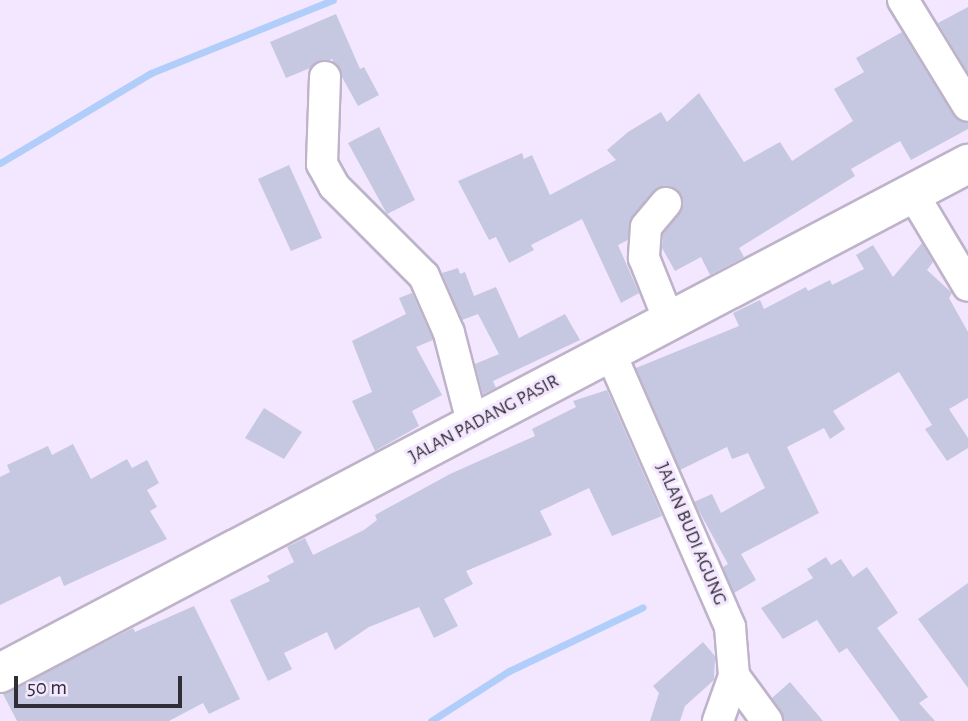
<!DOCTYPE html>
<html>
<head>
<meta charset="utf-8">
<style>
	body { margin:0 }
	#map { position:relative; width:968px; height:721px; overflow:hidden; background:#f3e7ff; font-family:"Alegreya Sans",sans-serif }
	div>[style] { position:absolute }
	.stream>* { height:7px; margin:-3.5px; padding:0 3.5px; transform-origin:3.5px; border-radius:3.5px; background:#b0cef9 }
	.building>* { inset:0; background:#c6c7e0 }
	.roads { filter:drop-shadow(2px 0 #beb3c9) drop-shadow(-2px 0 #beb3c9) drop-shadow(0 2px #beb3c9) drop-shadow(0 -2px #beb3c9) }
	.minor>* { height:30px; margin:-15px; padding:0 15px; transform-origin:15px; border-radius:15px; background:#fff }
	.highway>* { height:38px; margin:-19px; padding:0 19px; transform-origin:19px; border-radius:19px; background:#fff }
	span { translate:-50% -50%; white-space:nowrap; text-align:center; line-height:1.15; -webkit-text-stroke:6px #f3e7ff; paint-order:stroke }
	.street-label { font-size:19px; color:#322e37 }
	.scale { position:absolute; left:14px; top:676px; width:168px; height:32px; box-sizing:border-box; border:4px solid #322e37; border-top:0; padding-left:9px; font-size:21px; line-height:24px; white-space:nowrap; color:#322e37; -webkit-text-stroke:5px #f3e7ff; paint-order:stroke }
</style>
</head>
<body>
<div id="map">
	<div class="stream">
		<i style="left:0;top:163px;width:176px;rotate:-30.8deg"></i>
		<i style="left:151px;top:73px;width:196px;rotate:-21.9deg"></i>
		<i style="left:431px;top:721px;width:93px;rotate:-32.7deg"></i>
		<i style="left:509px;top:671px;width:148px;rotate:-25.5deg"></i>
	</div>
	<div class="building">
		<i style="clip-path:polygon(968px 7px,968px 73px,938px 23px)"></i>
		<i style="clip-path:polygon(336px 14px,360px 69px,364px 67px,379px 95px,358px 106px,332px 59px,286px 78px,270px 42px)"></i>
		<i style="clip-path:polygon(902px 32px,953px 115px,968px 123px,968px 129px,911px 160px,900px 141px,851px 169px,855px 176px,739px 248px,744px 257px,710px 275px,701px 257px,675px 271px,662px 248px,663px 234px,683px 205px,678px 190px,670px 186px,653px 192px,632px 217px,628px 240px,618px 245px,639px 293px,621px 303px,582px 219px,531px 245px,534px 250px,509px 263px,496px 237px,489px 240px,458px 181px,522px 153px,524px 159px,532px 155px,550px 195px,616px 160px,607px 150px,628px 132px,661px 112px,667px 122px,699px 93px,744px 162px,780px 142px,792px 161px,853px 121px,834px 89px,864px 72px,856px 58px)"></i>
		<i style="clip-path:polygon(379px 127px,415px 200px,387px 214px,348px 143px)"></i>
		<i style="clip-path:polygon(289px 165px,322px 238px,291px 251px,258px 179px)"></i>
		<i style="clip-path:polygon(922px 243px,933px 262px,927px 270px,952px 293px,949px 298px,968px 332px,968px 398px,949px 409px,968px 438px,968px 448px,947px 461px,925px 429px,932px 425px,899px 372px,833px 411px,845px 429px,830px 439px,824px 428px,787px 447px,819px 513px,741px 554px,756px 580px,734px 593px,723px 567px,728px 564px,694px 502px,712px 494px,721px 513px,765px 488px,748px 453px,732px 459px,727px 447px,680px 470px,636px 368px,739px 326px,733px 313px,760px 300px,764px 309px,806px 287px,808px 291px,830px 280px,832px 285px,864px 269px,856px 255px,873px 245px,893px 277px)"></i>
		<i style="clip-path:polygon(458px 268px,460px 274px,465px 272px,474px 296px,496px 287px,519px 338px,565px 314px,580px 340px,493px 381px,496px 388px,483px 394px,475px 364px,499px 354px,478px 314px,462px 320px,442px 273px)"></i>
		<i style="clip-path:polygon(412px 293px,433px 340px,416px 347px,442px 395px,412px 411px,419px 426px,375px 451px,352px 401px,372px 392px,352px 341px,406px 314px,399px 298px)"></i>
		<i style="clip-path:polygon(607px 390px,662px 516px,612px 536px,589px 488px,540px 511px,552px 535px,466px 571px,473px 584px,444px 599px,458px 626px,434px 638px,419px 607px,369px 627px,335px 650px,327px 632px,284px 653px,292px 669px,268px 681px,230px 600px,270px 581px,267px 576px,294px 562px,287px 547px,305px 538px,313px 555px,364px 530px,377px 520px,375px 515px,450px 474px,535px 436px,532px 429px,576px 407px,573px 401px)"></i>
		<i style="clip-path:polygon(264px 408px,302px 432px,284px 459px,245px 438px)"></i>
		<i style="clip-path:polygon(73px 444px,91px 479px,127px 459px,132px 468px,147px 460px,159px 483px,147px 490px,157px 507px,150px 511px,167px 539px,64px 586px,60px 576px,0 605px,0 477px,10px 472px,7px 465px,48px 446px,52px 455px)"></i>
		<i style="clip-path:polygon(826px 557px,831px 565px,841px 559px,853px 577px,867px 567px,898px 613px,877px 628px,928px 697px,919px 703px,935px 721px,900px 721px,847px 648px,839px 653px,817px 620px,783px 639px,761px 608px,813px 578px,807px 569px)"></i>
		<i style="clip-path:polygon(968px 583px,968px 688px,918px 619px)"></i>
		<i style="clip-path:polygon(194px 606px,240px 699px,209px 714px,203px 703px,169px 721px,17px 721px,3px 694px,133px 628px,135px 632px)"></i>
		<i style="clip-path:polygon(703px 642px,715px 656px,714px 680px,685px 706px,680px 721px,650px 721px,659px 693px,653px 686px)"></i>
		<i style="clip-path:polygon(790px 682px,823px 721px,784px 721px,772px 698px)"></i>
	</div>
	<div class="roads">
		<div class="minor">
			<i style="left:903px;top:0;width:124px;rotate:58.5deg"></i>
			<i style="left:325px;top:77px;width:87px;rotate:92deg"></i>
			<i style="left:322px;top:164px;width:25px;rotate:61deg"></i>
			<i style="left:334px;top:186px;width:127px;rotate:45deg"></i>
			<i style="left:424px;top:276px;width:62px;rotate:66.3deg"></i>
			<i style="left:449px;top:333px;width:96px;rotate:75.5deg"></i>
			<i style="left:913px;top:194px;width:107px;rotate:59.1deg"></i>
			<i style="left:666px;top:203px;width:31px;rotate:130deg"></i>
			<i style="left:646px;top:227px;width:31px;rotate:94deg"></i>
			<i style="left:644px;top:258px;width:70px;rotate:68.2deg"></i>
			<i style="left:610px;top:352px;width:300px;rotate:66.4deg"></i>
			<i style="left:730px;top:627px;width:49px;rotate:85.3deg"></i>
			<i style="left:734px;top:676px;width:48px;rotate:109.6deg"></i>
			<i style="left:734px;top:676px;width:56px;rotate:53.7deg"></i>
		</div>
		<div class="highway">
			<i style="left:0;top:673px;width:1094px;rotate:-27.74deg"></i>
		</div>
	</div>
	<div class="street-label">
		<span style="left:484px;top:419px;rotate:-28deg">JALAN PADANG PASIR</span>
		<span style="left:691px;top:534px;rotate:67deg">JALAN BUDI AGUNG</span>
	</div>
	<div class="scale">50 m</div>
</div>
</body>
</html>
